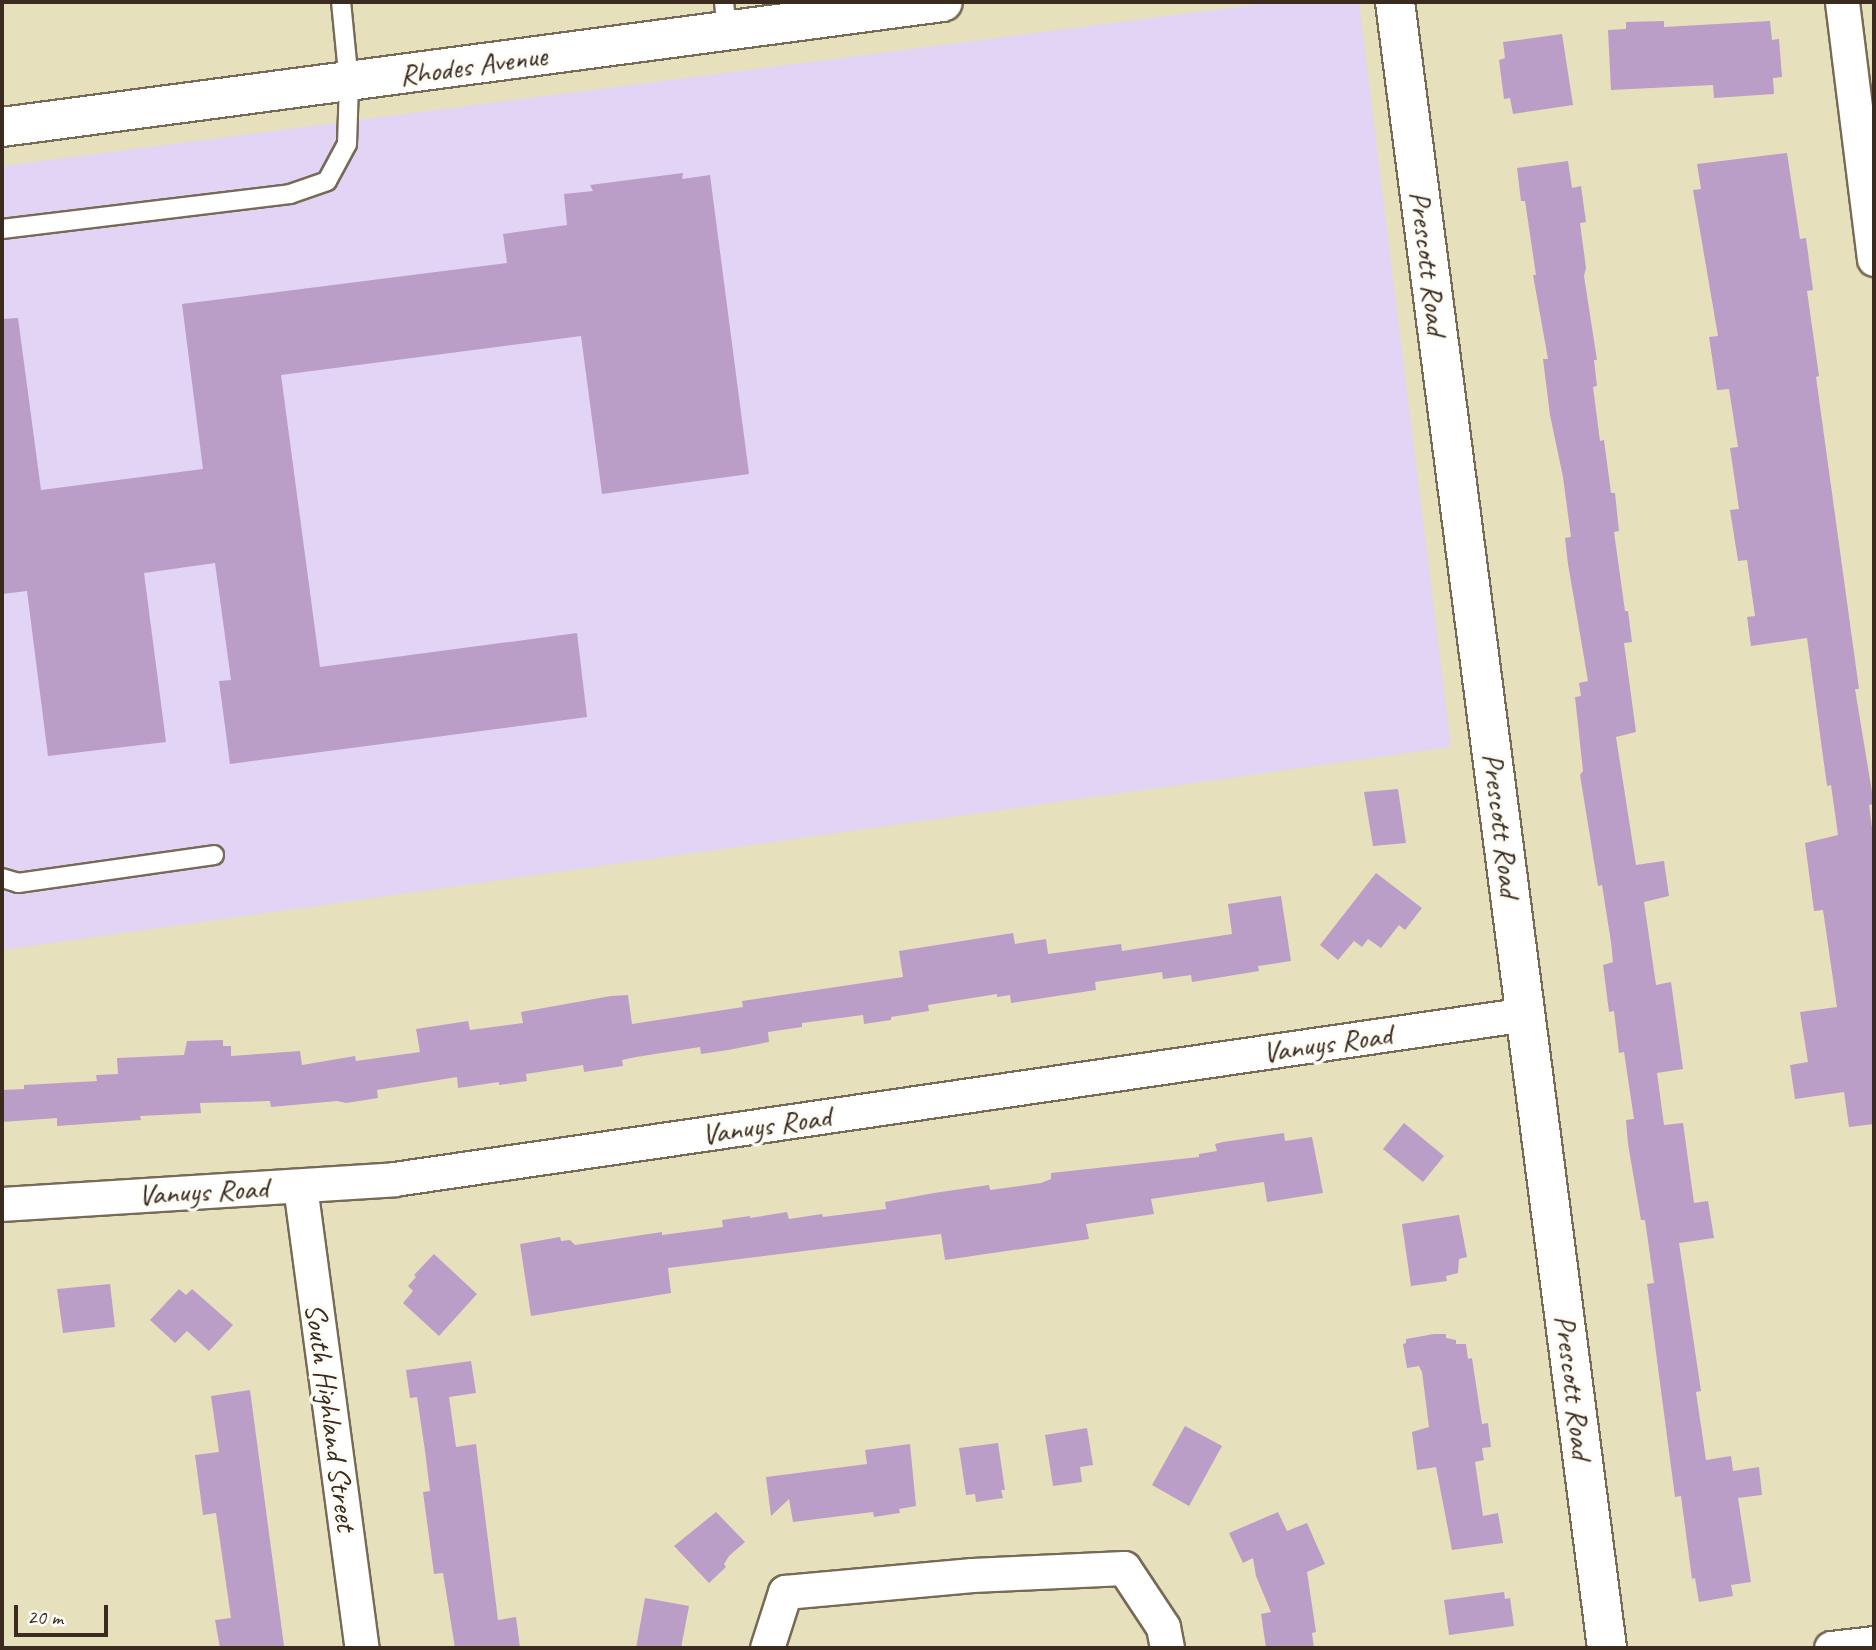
<!DOCTYPE html>
<html>
<head>
<meta charset="utf-8">
<style>
	body { margin:0 }
	#map { position:relative; width:1876px; height:1650px; overflow:hidden; background:#e7e0bd; font-family:Caveat,sans-serif }
	div>[style] { position:absolute }
	.built>* { inset:0; background:#e1d4f4 }
	.building>* { inset:0; background:#ba9ec7 }
	.roads { filter:drop-shadow(2px 0 #776a56) drop-shadow(-2px 0 #776a56) drop-shadow(0 2px #776a56) drop-shadow(0 -2px #776a56) }
	.lane>* { height:18px; margin:-9px; padding:0 9px; transform-origin:9px; border-radius:9px; background:#fff }
	.street>* { height:33px; margin:-16.5px; padding:0 16.5px; transform-origin:16.5px; border-radius:16.5px; background:#fff }
	.secondary>* { height:38px; margin:-19px; padding:0 19px; transform-origin:19px; border-radius:19px; background:#fff }
	span { translate:-50% -50%; white-space:nowrap; text-align:center; line-height:1.15; -webkit-text-stroke:7px #fdfcf7; paint-order:stroke }
	.street-label { font-size:30px; color:#3b2a1e }
	.frame { position:absolute; inset:0; border:4px solid #3b2a1e; pointer-events:none }
	.scale { position:absolute; left:14px; top:1605px; width:94px; height:32px; box-sizing:border-box; border:4px solid #3b2a1e; border-top:0; padding-left:9px; font-size:21px; line-height:24px; white-space:nowrap; color:#3b2a1e; -webkit-text-stroke:5px #fdfcf7; paint-order:stroke }
</style>
</head>
<body>
<div id="map">
	<div class="built">
		<i style="clip-path:polygon(1276px 2px,1359px 2px,1451px 747px,2px 950px,2px 166px)"></i>
	</div>
	<div class="building">
		<i style="clip-path:polygon(1664px 21px,1664px 27px,1770px 21px,1772px 40px,1779px 39px,1782px 77px,1773px 78px,1774px 94px,1714px 98px,1713px 85px,1611px 90px,1608px 30px,1626px 29px,1626px 22px)"></i>
		<i style="clip-path:polygon(1562px 34px,1573px 105px,1513px 114px,1510px 98px,1504px 99px,1499px 60px,1505px 58px,1503px 42px)"></i>
		<i style="clip-path:polygon(1787px 153px,1800px 239px,1806px 238px,1813px 290px,1807px 291px,1819px 376px,1816px 377px,1859px 689px,1855px 689px,1874px 804px,1869px 805px,1874px 843px,1874px 1124px,1849px 1127px,1844px 1092px,1795px 1099px,1790px 1065px,1808px 1062px,1800px 1012px,1837px 1007px,1823px 910px,1814px 911px,1805px 843px,1838px 835px,1831px 785px,1827px 786px,1807px 638px,1751px 646px,1747px 617px,1755px 616px,1747px 560px,1738px 561px,1730px 510px,1739px 509px,1730px 448px,1738px 447px,1729px 389px,1717px 390px,1709px 337px,1718px 336px,1693px 190px,1701px 189px,1697px 164px)"></i>
		<i style="clip-path:polygon(1568px 161px,1572px 188px,1581px 186px,1586px 222px,1580px 223px,1586px 268px,1584px 276px,1597px 360px,1594px 360px,1597px 386px,1593px 387px,1600px 441px,1604px 440px,1611px 493px,1615px 493px,1619px 531px,1614px 532px,1625px 611px,1628px 611px,1632px 642px,1624px 643px,1636px 732px,1616px 737px,1636px 865px,1664px 861px,1669px 896px,1644px 902px,1656px 985px,1671px 982px,1683px 1069px,1657px 1073px,1664px 1125px,1683px 1123px,1694px 1203px,1708px 1201px,1714px 1238px,1679px 1243px,1701px 1391px,1696px 1392px,1706px 1460px,1731px 1456px,1733px 1471px,1759px 1467px,1762px 1495px,1738px 1498px,1751px 1582px,1731px 1585px,1733px 1596px,1699px 1602px,1695px 1578px,1692px 1579px,1681px 1496px,1675px 1497px,1647px 1284px,1654px 1283px,1645px 1220px,1641px 1220px,1628px 1144px,1626px 1120px,1634px 1119px,1624px 1052px,1619px 1053px,1614px 1011px,1609px 1012px,1603px 965px,1613px 962px,1611px 942px,1602px 885px,1598px 886px,1580px 775px,1583px 771px,1575px 697px,1581px 696px,1579px 683px,1588px 681px,1568px 564px,1565px 538px,1571px 537px,1563px 477px,1550px 415px,1543px 359px,1548px 359px,1533px 275px,1536px 275px,1525px 201px,1521px 201px,1517px 168px)"></i>
		<i style="clip-path:polygon(683px 173px,682px 179px,710px 175px,749px 474px,602px 494px,581px 336px,281px 375px,320px 667px,577px 633px,587px 717px,230px 764px,219px 681px,231px 680px,215px 563px,144px 573px,166px 742px,48px 756px,27px 591px,2px 594px,2px 319px,18px 318px,41px 490px,203px 469px,182px 304px,507px 263px,503px 234px,567px 225px,564px 194px,593px 191px,590px 185px)"></i>
		<i style="clip-path:polygon(1398px 789px,1406px 843px,1373px 846px,1364px 792px)"></i>
		<i style="clip-path:polygon(1376px 873px,1422px 908px,1405px 930px,1399px 925px,1381px 948px,1368px 939px,1362px 947px,1354px 941px,1338px 960px,1320px 945px)"></i>
		<i style="clip-path:polygon(1281px 896px,1291px 961px,1258px 966px,1259px 971px,1192px 982px,1191px 975px,1163px 979px,1162px 972px,1095px 982px,1096px 990px,1011px 1003px,1010px 995px,997px 997px,997px 994px,928px 1005px,929px 1011px,891px 1017px,891px 1020px,864px 1024px,863px 1015px,802px 1023px,802px 1027px,768px 1032px,769px 1042px,728px 1050px,701px 1054px,700px 1047px,636px 1057px,622px 1060px,623px 1066px,584px 1072px,583px 1065px,526px 1074px,527px 1081px,499px 1085px,499px 1082px,458px 1088px,457px 1077px,377px 1090px,378px 1098px,346px 1103px,337px 1101px,271px 1107px,270px 1101px,200px 1103px,201px 1113px,140px 1116px,141px 1120px,57px 1126px,57px 1118px,2px 1122px,2px 1090px,24px 1089px,24px 1085px,97px 1081px,96px 1075px,118px 1074px,117px 1058px,184px 1055px,187px 1041px,223px 1040px,223px 1046px,231px 1046px,231px 1056px,300px 1051px,302px 1065px,355px 1056px,356px 1061px,420px 1052px,416px 1029px,468px 1021px,470px 1030px,523px 1023px,521px 1012px,611px 996px,628px 995px,632px 1024px,743px 1007px,742px 1001px,903px 977px,899px 951px,1013px 933px,1015px 944px,1046px 939px,1048px 954px,1121px 944px,1122px 951px,1232px 934px,1228px 904px)"></i>
		<i style="clip-path:polygon(1404px 1123px,1444px 1156px,1423px 1182px,1383px 1149px)"></i>
		<i style="clip-path:polygon(1284px 1133px,1285px 1141px,1312px 1137px,1323px 1193px,1267px 1202px,1264px 1182px,1151px 1199px,1154px 1214px,1086px 1224px,1089px 1239px,945px 1260px,941px 1234px,668px 1268px,671px 1293px,531px 1316px,520px 1244px,560px 1237px,561px 1241px,570px 1240px,575px 1245px,662px 1232px,662px 1235px,723px 1227px,722px 1220px,750px 1216px,750px 1218px,787px 1212px,789px 1219px,822px 1214px,823px 1217px,886px 1209px,885px 1202px,934px 1193px,989px 1185px,990px 1190px,1041px 1183px,1051px 1179px,1051px 1173px,1199px 1157px,1199px 1154px,1217px 1151px,1215px 1144px,1223px 1142px)"></i>
		<i style="clip-path:polygon(1459px 1215px,1467px 1257px,1459px 1259px,1458px 1273px,1446px 1276px,1447px 1281px,1411px 1286px,1402px 1224px)"></i>
		<i style="clip-path:polygon(434px 1254px,477px 1294px,439px 1336px,403px 1303px,413px 1291px,408px 1286px,416px 1277px,414px 1275px)"></i>
		<i style="clip-path:polygon(110px 1284px,115px 1327px,63px 1333px,57px 1289px)"></i>
		<i style="clip-path:polygon(179px 1289px,186px 1295px,192px 1289px,233px 1325px,209px 1351px,187px 1331px,175px 1343px,150px 1320px)"></i>
		<i style="clip-path:polygon(1434px 1334px,1446px 1334px,1446px 1338px,1456px 1340px,1456px 1344px,1466px 1344px,1468px 1359px,1472px 1358px,1482px 1424px,1488px 1423px,1491px 1447px,1482px 1448px,1484px 1460px,1475px 1462px,1483px 1516px,1498px 1513px,1503px 1543px,1452px 1550px,1436px 1467px,1417px 1470px,1412px 1432px,1429px 1427px,1422px 1372px,1419px 1366px,1407px 1368px,1403px 1344px,1406px 1343px,1406px 1339px)"></i>
		<i style="clip-path:polygon(471px 1361px,476px 1393px,449px 1397px,456px 1447px,476px 1444px,498px 1620px,516px 1617px,520px 1648px,455px 1648px,443px 1573px,434px 1574px,423px 1492px,430px 1491px,425px 1451px,417px 1397px,410px 1398px,406px 1370px)"></i>
		<i style="clip-path:polygon(250px 1390px,284px 1646px,220px 1648px,215px 1620px,231px 1618px,216px 1513px,203px 1515px,195px 1455px,219px 1452px,211px 1396px)"></i>
		<i style="clip-path:polygon(1185px 1426px,1222px 1446px,1189px 1506px,1152px 1485px)"></i>
		<i style="clip-path:polygon(1087px 1428px,1093px 1465px,1080px 1467px,1082px 1482px,1053px 1486px,1045px 1435px)"></i>
		<i style="clip-path:polygon(998px 1443px,1005px 1490px,1001px 1490px,1003px 1498px,976px 1502px,975px 1494px,966px 1495px,959px 1448px)"></i>
		<i style="clip-path:polygon(910px 1444px,916px 1506px,899px 1509px,900px 1513px,874px 1517px,873px 1512px,793px 1522px,789px 1499px,771px 1516px,766px 1477px,867px 1464px,865px 1450px)"></i>
		<i style="clip-path:polygon(716px 1512px,745px 1542px,729px 1556px,724px 1564px,726px 1567px,709px 1583px,674px 1546px)"></i>
		<i style="clip-path:polygon(1278px 1512px,1287px 1531px,1307px 1523px,1325px 1564px,1307px 1572px,1316px 1632px,1312px 1633px,1314px 1648px,1266px 1648px,1261px 1614px,1271px 1612px,1256px 1576px,1253px 1558px,1243px 1563px,1229px 1533px)"></i>
		<i style="clip-path:polygon(1504px 1592px,1505px 1599px,1510px 1598px,1514px 1626px,1449px 1635px,1444px 1600px)"></i>
		<i style="clip-path:polygon(645px 1598px,689px 1606px,681px 1648px,636px 1648px)"></i>
	</div>
	<div class="roads">
		<div class="lane">
			<i style="left:724px;top:2px;width:28px;rotate:84deg"></i>
			<i style="left:2px;top:229px;width:290px;rotate:-6.9deg"></i>
			<i style="left:290px;top:194px;width:39px;rotate:-19deg"></i>
			<i style="left:327px;top:181px;width:42px;rotate:-61.6deg"></i>
			<i style="left:347px;top:144px;width:61px;rotate:-88.1deg"></i>
			<i style="left:349px;top:83px;width:81px;rotate:-95.6deg"></i>
			<i style="left:2px;top:878px;width:17px;rotate:17deg"></i>
			<i style="left:18px;top:883px;width:198px;rotate:-8.1deg"></i>
		</div>
		<div class="street">
			<i style="left:1842px;top:2px;width:259px;rotate:82.9deg"></i>
			<i style="left:300px;top:1186px;width:466px;rotate:82.4deg"></i>
			<i style="left:2px;top:1204px;width:393px;rotate:-3.6deg"></i>
			<i style="left:394px;top:1179px;width:1144px;rotate:-8.29deg"></i>
			<i style="left:767px;top:1648px;width:59px;rotate:-72.2deg"></i>
			<i style="left:785px;top:1592px;width:188px;rotate:-5.2deg"></i>
			<i style="left:972px;top:1575px;width:152px;rotate:-2.6deg"></i>
			<i style="left:1124px;top:1568px;width:71px;rotate:56.5deg"></i>
			<i style="left:1163px;top:1627px;width:21px;rotate:79deg"></i>
			<i style="left:1831px;top:1648px;width:43px;rotate:-6.6deg"></i>
		</div>
		<div class="secondary">
			<i style="left:1395px;top:2px;width:1660px;rotate:82.66deg"></i>
			<i style="left:2px;top:127px;width:949px;rotate:-7.57deg"></i>
		</div>
	</div>
	<div class="street-label">
		<span style="left:473px;top:65px;rotate:-8deg">Rhodes Avenue</span>
		<span style="left:1429px;top:263px;rotate:83deg">Prescott Road</span>
		<span style="left:1502px;top:825px;rotate:83deg">Prescott Road</span>
		<span style="left:1327px;top:1043px;rotate:-8deg">Vanuys Road</span>
		<span style="left:766px;top:1125px;rotate:-8deg">Vanuys Road</span>
		<span style="left:203px;top:1191px;rotate:-3deg">Vanuys Road</span>
		<span style="left:1574px;top:1387px;rotate:83deg">Prescott Road</span>
		<span style="left:331px;top:1417px;rotate:82deg">South Highland Street</span>
	</div>
	<div class="frame"></div>
	<div class="scale">20 m</div>
</div>
</body>
</html>
